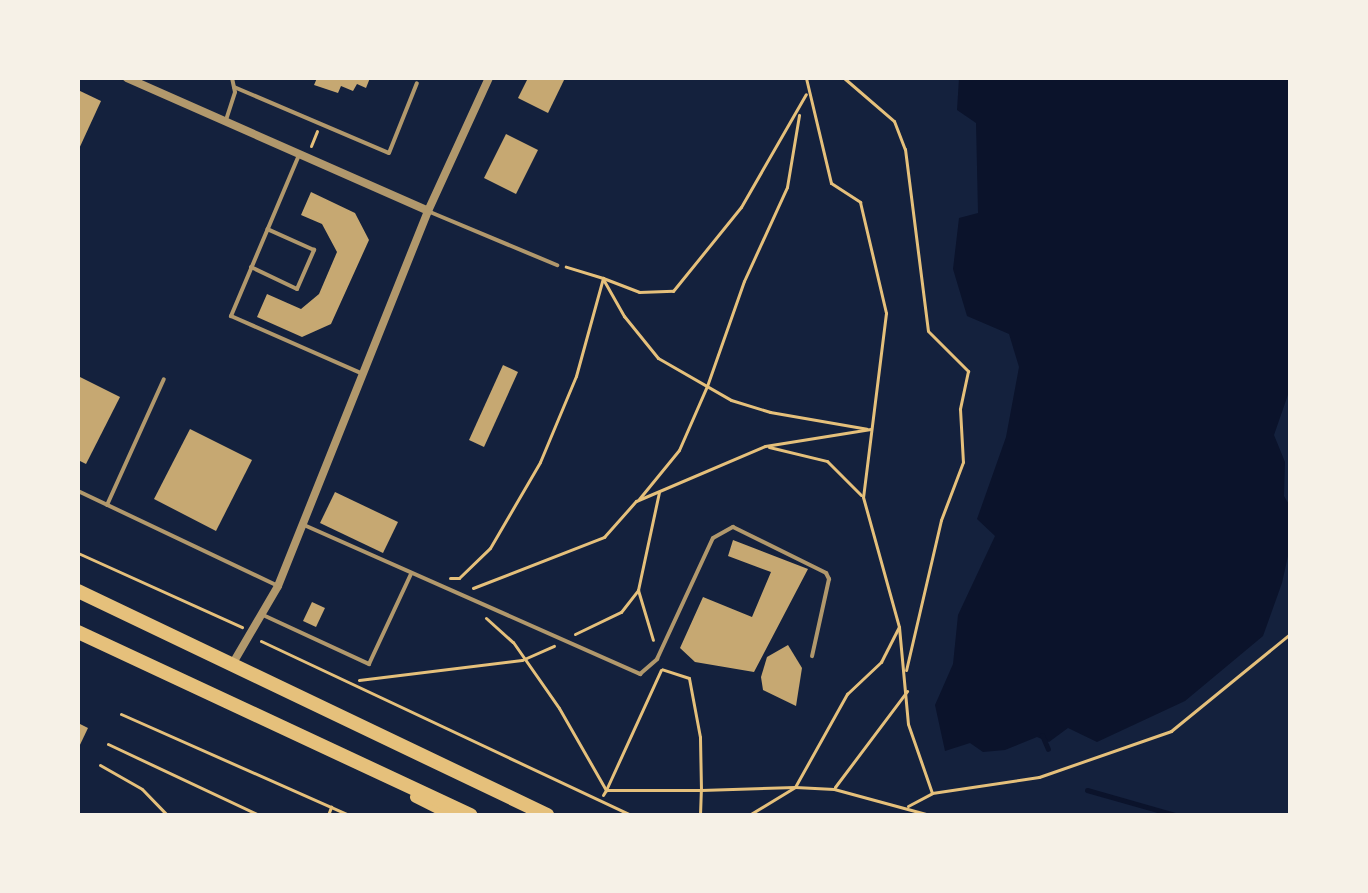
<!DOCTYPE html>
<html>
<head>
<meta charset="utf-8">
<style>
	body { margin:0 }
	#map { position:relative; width:1368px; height:893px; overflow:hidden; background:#14213d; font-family:"Golos Text",sans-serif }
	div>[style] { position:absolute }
	.water>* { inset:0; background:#0b132b }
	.stream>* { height:5px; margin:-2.5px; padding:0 2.5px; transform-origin:2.5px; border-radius:2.5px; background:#0b132b }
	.building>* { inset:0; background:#c6a872 }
	.path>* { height:3px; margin:-1.5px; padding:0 1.5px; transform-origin:1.5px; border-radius:1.5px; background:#e5c07b }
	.service>* { height:4px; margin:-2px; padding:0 2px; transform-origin:2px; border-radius:2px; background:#b1986c }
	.minor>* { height:8px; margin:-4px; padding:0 4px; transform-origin:4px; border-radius:4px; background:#b1986c }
	.secondary>* { height:12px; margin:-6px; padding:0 6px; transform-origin:6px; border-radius:6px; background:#e5c07b }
	.trunk>* { height:14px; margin:-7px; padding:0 7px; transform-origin:7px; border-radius:7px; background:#e5c07b }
	span { translate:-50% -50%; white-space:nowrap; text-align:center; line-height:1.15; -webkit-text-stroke:8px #f6f1e7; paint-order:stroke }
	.frame { position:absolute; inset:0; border:80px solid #f6f1e7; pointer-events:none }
</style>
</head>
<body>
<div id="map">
	<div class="water">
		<i style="clip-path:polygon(959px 78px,1290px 78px,1290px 389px,1274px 435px,1285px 462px,1284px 496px,1290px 506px,1290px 547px,1282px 583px,1263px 636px,1185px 701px,1097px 742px,1068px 728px,1049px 742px,1037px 737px,1005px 750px,983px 752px,970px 743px,945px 751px,935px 705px,953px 664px,958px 615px,995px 536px,977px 519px,1006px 437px,1019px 367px,1009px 334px,967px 316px,953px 269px,959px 218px,978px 213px,976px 123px,957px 110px)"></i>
	</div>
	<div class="stream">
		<i style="left:1042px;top:735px;width:15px;rotate:67deg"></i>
		<i style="left:1087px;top:790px;width:91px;rotate:15.9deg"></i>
	</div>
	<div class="building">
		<i style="clip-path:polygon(317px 78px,370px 78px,366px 88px,357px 84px,353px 91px,341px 86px,338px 93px,314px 85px)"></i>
		<i style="clip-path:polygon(528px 78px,565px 78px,548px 113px,518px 98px)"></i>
		<i style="clip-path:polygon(78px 90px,101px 101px,78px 151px)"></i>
		<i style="clip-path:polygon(506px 134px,538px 150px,516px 194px,484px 178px)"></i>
		<i style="clip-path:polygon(311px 192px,355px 213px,369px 240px,331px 324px,302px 337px,257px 317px,267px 294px,301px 309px,319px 294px,337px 252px,322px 224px,301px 215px)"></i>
		<i style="clip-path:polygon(503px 365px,518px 372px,484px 447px,469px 440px)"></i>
		<i style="clip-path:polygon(78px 376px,120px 397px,86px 464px,78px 460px)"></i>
		<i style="clip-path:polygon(190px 429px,252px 460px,216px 531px,154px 499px)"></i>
		<i style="clip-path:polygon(335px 492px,398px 522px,383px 553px,320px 523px)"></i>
		<i style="clip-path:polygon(733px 540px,808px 569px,754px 672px,695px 662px,680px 648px,703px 597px,752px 617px,771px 572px,728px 556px)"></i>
		<i style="clip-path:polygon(312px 602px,325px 608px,316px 627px,303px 621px)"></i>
		<i style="clip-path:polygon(788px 645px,802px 668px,796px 706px,763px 690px,761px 677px,767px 657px)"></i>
		<i style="clip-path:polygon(78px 723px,88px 728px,78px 749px)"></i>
	</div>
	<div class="path">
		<i style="left:806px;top:78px;width:108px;rotate:76.6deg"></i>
		<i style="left:831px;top:183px;width:35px;rotate:33deg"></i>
		<i style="left:860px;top:202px;width:114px;rotate:76.8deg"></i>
		<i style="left:886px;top:313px;width:185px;rotate:97.1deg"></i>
		<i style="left:863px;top:497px;width:135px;rotate:74.5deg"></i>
		<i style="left:899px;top:627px;width:97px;rotate:84.7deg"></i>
		<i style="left:908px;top:724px;width:73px;rotate:70.8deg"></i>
		<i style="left:844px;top:78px;width:66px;rotate:40.7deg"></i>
		<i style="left:894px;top:121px;width:30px;rotate:69deg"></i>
		<i style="left:905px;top:149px;width:183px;rotate:82.8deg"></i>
		<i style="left:928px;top:331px;width:57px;rotate:45deg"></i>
		<i style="left:968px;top:371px;width:39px;rotate:102deg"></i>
		<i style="left:960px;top:409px;width:53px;rotate:86.8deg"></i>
		<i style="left:963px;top:462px;width:62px;rotate:110.8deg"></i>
		<i style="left:941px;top:520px;width:154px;rotate:103.1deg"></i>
		<i style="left:311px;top:146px;width:16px;rotate:-68deg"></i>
		<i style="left:603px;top:278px;width:39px;rotate:21deg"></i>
		<i style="left:639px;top:292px;width:34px;rotate:-2deg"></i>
		<i style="left:673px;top:291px;width:108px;rotate:-51deg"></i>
		<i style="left:741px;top:207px;width:130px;rotate:-60.1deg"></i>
		<i style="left:603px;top:279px;width:43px;rotate:60.4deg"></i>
		<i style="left:624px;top:316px;width:54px;rotate:51deg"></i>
		<i style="left:658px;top:358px;width:84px;rotate:29.9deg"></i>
		<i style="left:731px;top:400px;width:41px;rotate:17.1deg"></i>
		<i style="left:770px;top:412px;width:98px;rotate:9.9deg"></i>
		<i style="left:769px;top:447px;width:60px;rotate:13.6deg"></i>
		<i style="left:827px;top:461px;width:48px;rotate:45deg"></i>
		<i style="left:639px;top:499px;width:63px;rotate:-50.8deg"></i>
		<i style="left:679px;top:450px;width:70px;rotate:-66.4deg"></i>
		<i style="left:707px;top:386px;width:111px;rotate:-70.6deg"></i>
		<i style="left:744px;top:281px;width:103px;rotate:-65.4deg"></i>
		<i style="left:787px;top:187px;width:73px;rotate:-80.5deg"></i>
		<i style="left:78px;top:553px;width:180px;rotate:24.3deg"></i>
		<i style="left:450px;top:578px;width:9px"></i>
		<i style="left:459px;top:578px;width:43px;rotate:-44.1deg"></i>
		<i style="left:490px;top:548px;width:99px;rotate:-59.8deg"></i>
		<i style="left:540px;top:462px;width:93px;rotate:-67.3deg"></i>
		<i style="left:576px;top:376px;width:102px;rotate:-74.6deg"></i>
		<i style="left:603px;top:278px;width:39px;rotate:-163deg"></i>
		<i style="left:473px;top:588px;width:141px;rotate:-21.3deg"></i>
		<i style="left:604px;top:537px;width:48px;rotate:-48.4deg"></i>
		<i style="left:636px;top:501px;width:140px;rotate:-23.1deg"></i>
		<i style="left:765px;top:446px;width:107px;rotate:-9.1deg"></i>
		<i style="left:638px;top:590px;width:52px;rotate:73.3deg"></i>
		<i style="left:486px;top:618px;width:36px;rotate:42deg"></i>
		<i style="left:513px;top:642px;width:80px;rotate:55.1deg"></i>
		<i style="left:559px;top:708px;width:95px;rotate:60.2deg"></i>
		<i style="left:575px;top:634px;width:51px;rotate:-25.6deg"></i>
		<i style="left:621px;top:612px;width:28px;rotate:-52deg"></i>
		<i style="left:638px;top:590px;width:100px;rotate:-77.9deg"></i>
		<i style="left:261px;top:641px;width:408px;rotate:25.2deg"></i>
		<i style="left:359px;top:680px;width:164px;rotate:-7deg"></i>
		<i style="left:522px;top:660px;width:35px;rotate:-24deg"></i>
		<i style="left:121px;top:714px;width:249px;rotate:23.9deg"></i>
		<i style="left:108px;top:744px;width:167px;rotate:25.2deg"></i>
		<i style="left:100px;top:765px;width:48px;rotate:29.7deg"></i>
		<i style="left:142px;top:789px;width:36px;rotate:46deg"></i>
		<i style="left:835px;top:787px;width:120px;rotate:-53.1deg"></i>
		<i style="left:606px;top:790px;width:132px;rotate:-65.4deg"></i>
		<i style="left:603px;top:795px;width:6px;rotate:-59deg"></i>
		<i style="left:606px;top:790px;width:95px"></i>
		<i style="left:701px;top:790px;width:53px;rotate:-91.1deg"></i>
		<i style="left:700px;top:737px;width:60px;rotate:-100.6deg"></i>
		<i style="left:689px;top:678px;width:28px;rotate:-162deg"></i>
		<i style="left:908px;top:806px;width:27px;rotate:-28deg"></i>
		<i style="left:932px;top:793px;width:108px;rotate:-8.5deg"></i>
		<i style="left:1039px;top:777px;width:140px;rotate:-19.2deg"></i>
		<i style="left:1171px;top:731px;width:154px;rotate:-39.2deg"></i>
		<i style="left:328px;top:815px;width:9px;rotate:-69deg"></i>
		<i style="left:700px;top:815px;width:25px;rotate:-88deg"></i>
		<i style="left:701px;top:790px;width:94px;rotate:-1.8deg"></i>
		<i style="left:795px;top:787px;width:39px;rotate:3deg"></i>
		<i style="left:834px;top:789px;width:99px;rotate:15.2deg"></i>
		<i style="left:749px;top:815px;width:54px;rotate:-31.3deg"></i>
		<i style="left:795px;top:787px;width:107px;rotate:-60.8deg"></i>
		<i style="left:847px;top:694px;width:47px;rotate:-43.3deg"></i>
		<i style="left:881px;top:662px;width:39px;rotate:-63deg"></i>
	</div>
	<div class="service">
		<i style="left:234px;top:87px;width:168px;rotate:23.1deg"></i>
		<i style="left:389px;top:153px;width:75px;rotate:-68.2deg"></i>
		<i style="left:226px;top:120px;width:29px;rotate:-72deg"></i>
		<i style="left:235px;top:92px;width:14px;rotate:-102deg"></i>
		<i style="left:299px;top:155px;width:175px;rotate:112.9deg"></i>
		<i style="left:231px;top:316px;width:142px;rotate:23.7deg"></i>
		<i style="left:430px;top:212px;width:138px;rotate:22.7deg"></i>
		<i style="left:251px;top:267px;width:51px;rotate:25.6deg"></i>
		<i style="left:297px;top:289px;width:43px;rotate:-66.4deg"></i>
		<i style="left:314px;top:250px;width:51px;rotate:-155.9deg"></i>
		<i style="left:78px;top:491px;width:221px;rotate:25.4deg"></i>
		<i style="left:107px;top:505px;width:138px;rotate:-65.7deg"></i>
		<i style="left:304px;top:525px;width:368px;rotate:23.9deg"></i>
		<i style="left:640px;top:674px;width:23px;rotate:-41deg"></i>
		<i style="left:657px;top:659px;width:133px;rotate:-65.2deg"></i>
		<i style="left:713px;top:538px;width:23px;rotate:-29deg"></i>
		<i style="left:733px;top:527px;width:104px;rotate:26.3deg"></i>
		<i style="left:826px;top:573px;width:7px;rotate:63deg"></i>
		<i style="left:829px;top:579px;width:79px;rotate:102.4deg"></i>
		<i style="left:263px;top:615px;width:117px;rotate:24.8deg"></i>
		<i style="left:369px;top:664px;width:99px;rotate:-65deg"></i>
	</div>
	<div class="minor">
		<i style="left:127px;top:78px;width:329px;rotate:23.8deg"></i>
		<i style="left:233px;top:663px;width:89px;rotate:-59.7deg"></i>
		<i style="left:278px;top:586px;width:404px;rotate:-68.2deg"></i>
		<i style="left:428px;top:211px;width:146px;rotate:-65.4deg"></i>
	</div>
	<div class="secondary">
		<i style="left:416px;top:797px;width:40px;rotate:26.6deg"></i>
	</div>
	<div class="trunk">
		<i style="left:78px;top:591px;width:520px;rotate:25.53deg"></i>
		<i style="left:78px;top:632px;width:433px;rotate:25deg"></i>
	</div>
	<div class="frame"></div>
</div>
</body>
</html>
